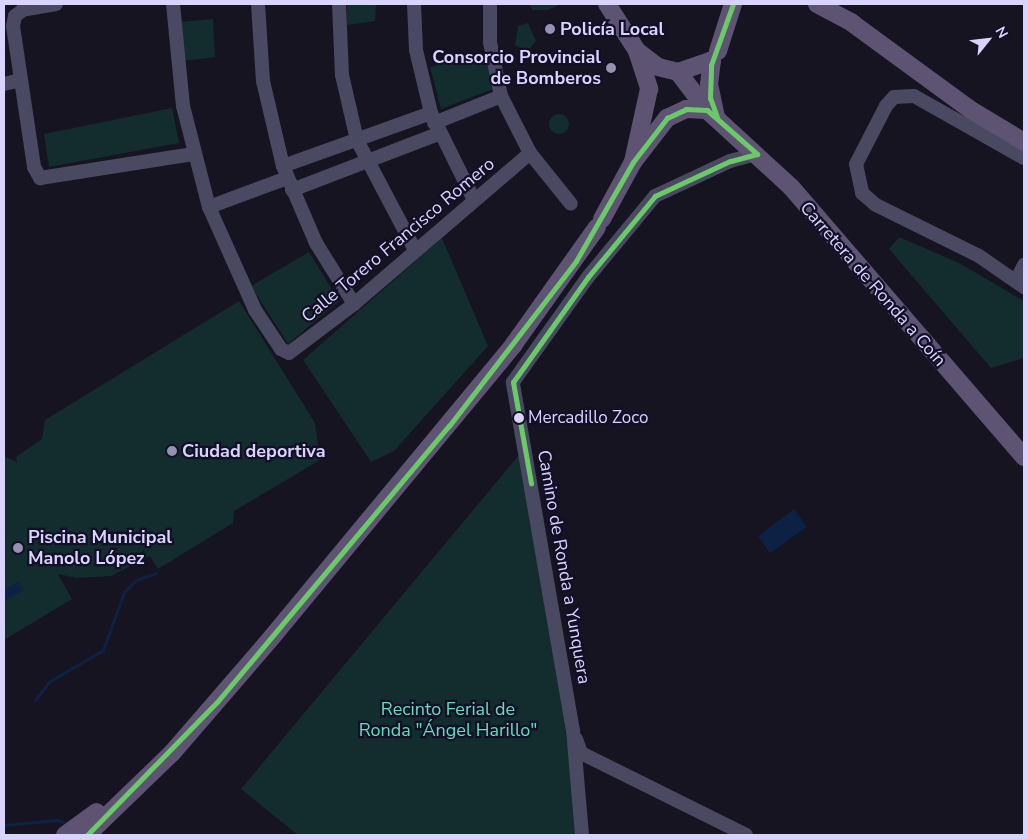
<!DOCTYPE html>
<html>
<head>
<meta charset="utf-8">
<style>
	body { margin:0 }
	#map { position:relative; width:1028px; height:839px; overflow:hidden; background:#161421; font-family:"Nunito Sans",sans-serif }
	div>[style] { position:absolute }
	.green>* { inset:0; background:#132c2d }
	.round { border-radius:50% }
	.water>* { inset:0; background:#0d2144 }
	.stream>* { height:3px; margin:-1.5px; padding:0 1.5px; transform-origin:1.5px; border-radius:1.5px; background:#0d2144 }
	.minor>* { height:14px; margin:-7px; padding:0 7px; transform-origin:7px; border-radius:7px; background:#4a4962 }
	.major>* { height:18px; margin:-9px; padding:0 9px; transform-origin:9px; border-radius:9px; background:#5e5373 }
	.bus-1>* { height:5px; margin:-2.5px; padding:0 2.5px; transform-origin:2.5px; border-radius:2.5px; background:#6aca68 }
	.dots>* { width:14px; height:14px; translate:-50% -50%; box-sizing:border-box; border:2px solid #130f26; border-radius:50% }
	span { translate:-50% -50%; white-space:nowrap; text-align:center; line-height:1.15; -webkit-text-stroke:4.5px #130f26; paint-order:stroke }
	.bus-label { font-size:17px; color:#d9d4ff }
	.left { translate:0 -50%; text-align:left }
	.poi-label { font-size:18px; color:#d9d4ff; font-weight:700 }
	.right { translate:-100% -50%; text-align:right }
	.street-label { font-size:18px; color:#d9d4ff }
	.park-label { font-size:18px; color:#5fe0c0 }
	.frame { position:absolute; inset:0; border:5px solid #d9d4ff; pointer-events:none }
	.north { position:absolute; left:963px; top:15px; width:50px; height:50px; -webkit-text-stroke:4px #130f26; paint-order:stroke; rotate:61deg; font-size:14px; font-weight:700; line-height:20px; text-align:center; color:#d9d4ff }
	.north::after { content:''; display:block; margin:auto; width:18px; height:22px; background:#d9d4ff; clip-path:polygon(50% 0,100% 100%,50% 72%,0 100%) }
</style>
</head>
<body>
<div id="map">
	<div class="green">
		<i style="clip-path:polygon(347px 4px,376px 4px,375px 21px,347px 25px)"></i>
		<i style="clip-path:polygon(530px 4px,561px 4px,548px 10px,532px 10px)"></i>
		<i style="clip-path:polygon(213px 19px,215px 57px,182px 61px,178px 22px)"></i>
		<i style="clip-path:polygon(528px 23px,536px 41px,527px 52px,515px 45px,518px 26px)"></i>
		<i style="clip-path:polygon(485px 54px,493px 89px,441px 109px,430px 67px)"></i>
		<i style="clip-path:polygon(172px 108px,179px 143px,49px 167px,44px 134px)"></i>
		<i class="round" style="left:549px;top:114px;width:20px;height:20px"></i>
		<i style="clip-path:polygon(899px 237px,959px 263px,1024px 301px,1024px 358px,991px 368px,889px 249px)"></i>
		<i style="clip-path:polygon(442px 238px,488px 346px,394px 451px,371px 462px,303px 360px)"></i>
		<i style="clip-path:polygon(309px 252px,339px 301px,288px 344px,251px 286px)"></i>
		<i style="clip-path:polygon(239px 301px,315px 423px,320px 460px,234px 511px,233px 523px,158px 569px,150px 556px,111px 576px,76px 578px,58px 574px,72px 599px,4px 640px,4px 456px,17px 462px,16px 457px,42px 439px,45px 420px)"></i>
		<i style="clip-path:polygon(519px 455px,565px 727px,579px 835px,298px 835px,241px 789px)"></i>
	</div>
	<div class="water">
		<i style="clip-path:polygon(794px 509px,807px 527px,770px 553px,758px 536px)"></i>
		<i style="clip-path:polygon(18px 582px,23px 590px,4px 601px,4px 590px)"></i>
	</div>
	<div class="stream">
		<i style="left:35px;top:700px;width:24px;rotate:-52deg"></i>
		<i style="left:50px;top:681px;width:61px;rotate:-30.3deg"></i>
		<i style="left:103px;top:650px;width:62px;rotate:-70.1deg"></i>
		<i style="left:124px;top:592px;width:17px;rotate:-45deg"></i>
		<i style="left:136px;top:580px;width:21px;rotate:-19deg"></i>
		<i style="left:4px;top:825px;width:53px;rotate:-5.4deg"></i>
		<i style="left:57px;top:820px;width:12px;rotate:20deg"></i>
	</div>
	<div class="minor">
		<i style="left:56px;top:4px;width:34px;rotate:170deg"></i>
		<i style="left:23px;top:10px;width:10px;rotate:143deg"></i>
		<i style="left:15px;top:16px;width:10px;rotate:101deg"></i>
		<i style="left:13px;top:26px;width:143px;rotate:81.5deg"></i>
		<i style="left:34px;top:167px;width:13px;rotate:61deg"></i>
		<i style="left:40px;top:178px;width:155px;rotate:-8.9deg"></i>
		<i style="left:173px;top:4px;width:102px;rotate:84.4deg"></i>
		<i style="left:183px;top:106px;width:104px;rotate:75.6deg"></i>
		<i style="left:209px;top:207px;width:113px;rotate:65.9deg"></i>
		<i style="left:255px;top:310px;width:47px;rotate:56.3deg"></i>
		<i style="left:281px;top:349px;width:9px;rotate:27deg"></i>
		<i style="left:289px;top:353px;width:81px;rotate:-37deg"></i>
		<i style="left:354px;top:304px;width:232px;rotate:-40.6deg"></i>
		<i style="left:258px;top:4px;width:77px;rotate:86.3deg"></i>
		<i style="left:263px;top:81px;width:87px;rotate:76.8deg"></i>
		<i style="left:283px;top:166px;width:84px;rotate:66.8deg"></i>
		<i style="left:316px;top:243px;width:72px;rotate:58.1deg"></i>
		<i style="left:339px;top:4px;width:71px;rotate:87.6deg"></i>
		<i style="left:342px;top:75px;width:67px;rotate:77deg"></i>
		<i style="left:357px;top:140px;width:124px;rotate:62.2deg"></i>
		<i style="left:414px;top:4px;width:46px;rotate:87.5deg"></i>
		<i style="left:416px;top:50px;width:65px;rotate:76.6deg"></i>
		<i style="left:431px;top:113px;width:97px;rotate:63.7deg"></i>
		<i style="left:490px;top:4px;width:38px;rotate:90deg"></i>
		<i style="left:490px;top:42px;width:55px;rotate:78.5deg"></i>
		<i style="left:501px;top:96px;width:64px;rotate:63deg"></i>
		<i style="left:530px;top:153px;width:65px;rotate:51.2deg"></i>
		<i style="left:4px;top:84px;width:17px;rotate:-13deg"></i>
		<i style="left:914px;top:96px;width:20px;rotate:177deg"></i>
		<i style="left:894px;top:97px;width:12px;rotate:132deg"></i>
		<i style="left:886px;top:106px;width:65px;rotate:117.3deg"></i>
		<i style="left:856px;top:164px;width:30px;rotate:78deg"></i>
		<i style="left:862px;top:193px;width:18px;rotate:41deg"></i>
		<i style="left:876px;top:205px;width:115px;rotate:26.3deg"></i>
		<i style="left:979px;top:256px;width:55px;rotate:34.6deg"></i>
		<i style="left:914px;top:96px;width:126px;rotate:29.4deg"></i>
		<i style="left:434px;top:123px;width:72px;rotate:-21.9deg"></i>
		<i style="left:283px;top:166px;width:157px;rotate:-19.7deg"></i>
		<i style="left:292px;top:190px;width:156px;rotate:-21deg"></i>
		<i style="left:209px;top:207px;width:83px;rotate:-20.4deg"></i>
		<i style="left:1017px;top:279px;width:16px;rotate:-63deg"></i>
		<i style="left:576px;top:739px;width:15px;rotate:70deg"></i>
		<i style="left:581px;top:753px;width:184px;rotate:26.4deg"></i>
		<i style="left:582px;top:835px;width:104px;rotate:-94.9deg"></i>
		<i style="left:573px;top:731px;width:354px;rotate:-99.8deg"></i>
		<i style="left:513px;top:382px;width:129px;rotate:-54.5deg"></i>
		<i style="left:588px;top:277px;width:105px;rotate:-50.4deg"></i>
		<i style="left:655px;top:196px;width:83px;rotate:-25deg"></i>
		<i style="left:730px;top:161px;width:28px;rotate:-15deg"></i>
	</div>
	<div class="major">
		<i style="left:607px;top:4px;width:56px;rotate:57.4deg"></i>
		<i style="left:637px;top:51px;width:40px;rotate:72deg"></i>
		<i style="left:649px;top:89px;width:75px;rotate:102.4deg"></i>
		<i style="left:817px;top:4px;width:40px;rotate:28deg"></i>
		<i style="left:852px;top:23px;width:147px;rotate:36.2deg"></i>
		<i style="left:971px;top:110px;width:62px;rotate:31.1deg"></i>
		<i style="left:637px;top:51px;width:26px;rotate:37deg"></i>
		<i style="left:658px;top:67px;width:21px;rotate:14deg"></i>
		<i style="left:678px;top:72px;width:36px;rotate:-19deg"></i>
		<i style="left:718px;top:51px;width:49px;rotate:-72.3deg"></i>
		<i style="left:712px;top:60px;width:24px;rotate:97deg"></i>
		<i style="left:709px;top:84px;width:33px;rotate:78deg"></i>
		<i style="left:678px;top:72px;width:48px;rotate:52.7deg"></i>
		<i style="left:707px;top:110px;width:114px;rotate:42.5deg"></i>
		<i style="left:791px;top:187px;width:357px;rotate:49.2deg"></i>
		<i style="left:602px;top:219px;width:65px;rotate:-61.5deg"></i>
		<i style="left:633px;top:162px;width:56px;rotate:-52.3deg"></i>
		<i style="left:667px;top:118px;width:21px;rotate:-25deg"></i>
		<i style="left:686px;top:109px;width:21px;rotate:3deg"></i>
		<i style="left:65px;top:835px;width:39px;rotate:-36deg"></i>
		<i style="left:87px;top:835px;width:118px;rotate:-44deg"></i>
		<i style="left:172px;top:753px;width:153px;rotate:-49.2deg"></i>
		<i style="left:272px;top:637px;width:380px;rotate:-50.4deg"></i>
		<i style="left:514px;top:344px;width:143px;rotate:-54.6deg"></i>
	</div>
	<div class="bus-1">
		<i style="left:717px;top:117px;width:20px;rotate:-110deg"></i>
		<i style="left:710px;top:98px;width:33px;rotate:-88deg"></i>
		<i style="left:711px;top:65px;width:65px;rotate:-70.2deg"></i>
		<i style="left:87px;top:835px;width:186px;rotate:-45.7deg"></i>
		<i style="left:217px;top:702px;width:361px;rotate:-50deg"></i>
		<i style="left:449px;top:426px;width:208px;rotate:-52.4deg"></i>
		<i style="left:576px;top:261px;width:114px;rotate:-60.1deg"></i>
		<i style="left:633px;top:162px;width:56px;rotate:-52.3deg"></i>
		<i style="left:667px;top:118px;width:21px;rotate:-25deg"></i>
		<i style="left:686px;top:109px;width:21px;rotate:3deg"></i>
		<i style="left:707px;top:110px;width:67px;rotate:41.3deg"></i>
		<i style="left:757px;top:154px;width:28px;rotate:165deg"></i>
		<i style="left:730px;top:161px;width:83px;rotate:155deg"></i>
		<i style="left:655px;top:196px;width:105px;rotate:129.6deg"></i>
		<i style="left:588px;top:277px;width:129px;rotate:125.5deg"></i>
		<i style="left:513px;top:382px;width:103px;rotate:79.9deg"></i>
	</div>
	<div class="dots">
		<i style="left:550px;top:29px;background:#9591b1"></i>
		<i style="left:611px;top:68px;background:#9591b1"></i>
		<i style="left:519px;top:418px;background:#d9d4ff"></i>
		<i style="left:172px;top:451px;background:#9591b1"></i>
		<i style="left:18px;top:548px;background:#9591b1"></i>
	</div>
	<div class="bus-label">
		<span class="left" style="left:528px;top:418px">Mercadillo Zoco</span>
	</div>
	<div class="poi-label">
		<span class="left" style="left:560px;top:29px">Policía Local</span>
		<span class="right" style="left:601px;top:68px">Consorcio Provincial<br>de Bomberos</span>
		<span class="left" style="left:182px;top:451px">Ciudad deportiva</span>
		<span class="left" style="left:28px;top:548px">Piscina Municipal<br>Manolo López</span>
	</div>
	<div class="street-label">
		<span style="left:398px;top:240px;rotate:-40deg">Calle Torero Francisco Romero</span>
		<span style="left:873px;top:284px;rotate:49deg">Carretera de Ronda a Coín</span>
		<span style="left:564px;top:567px;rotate:80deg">Camino de Ronda a Yunquera</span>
	</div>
	<div class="park-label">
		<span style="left:448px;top:720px">Recinto Ferial de<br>Ronda "Ángel Harillo"</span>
	</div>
	<div class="frame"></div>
	<div class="north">N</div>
</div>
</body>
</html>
